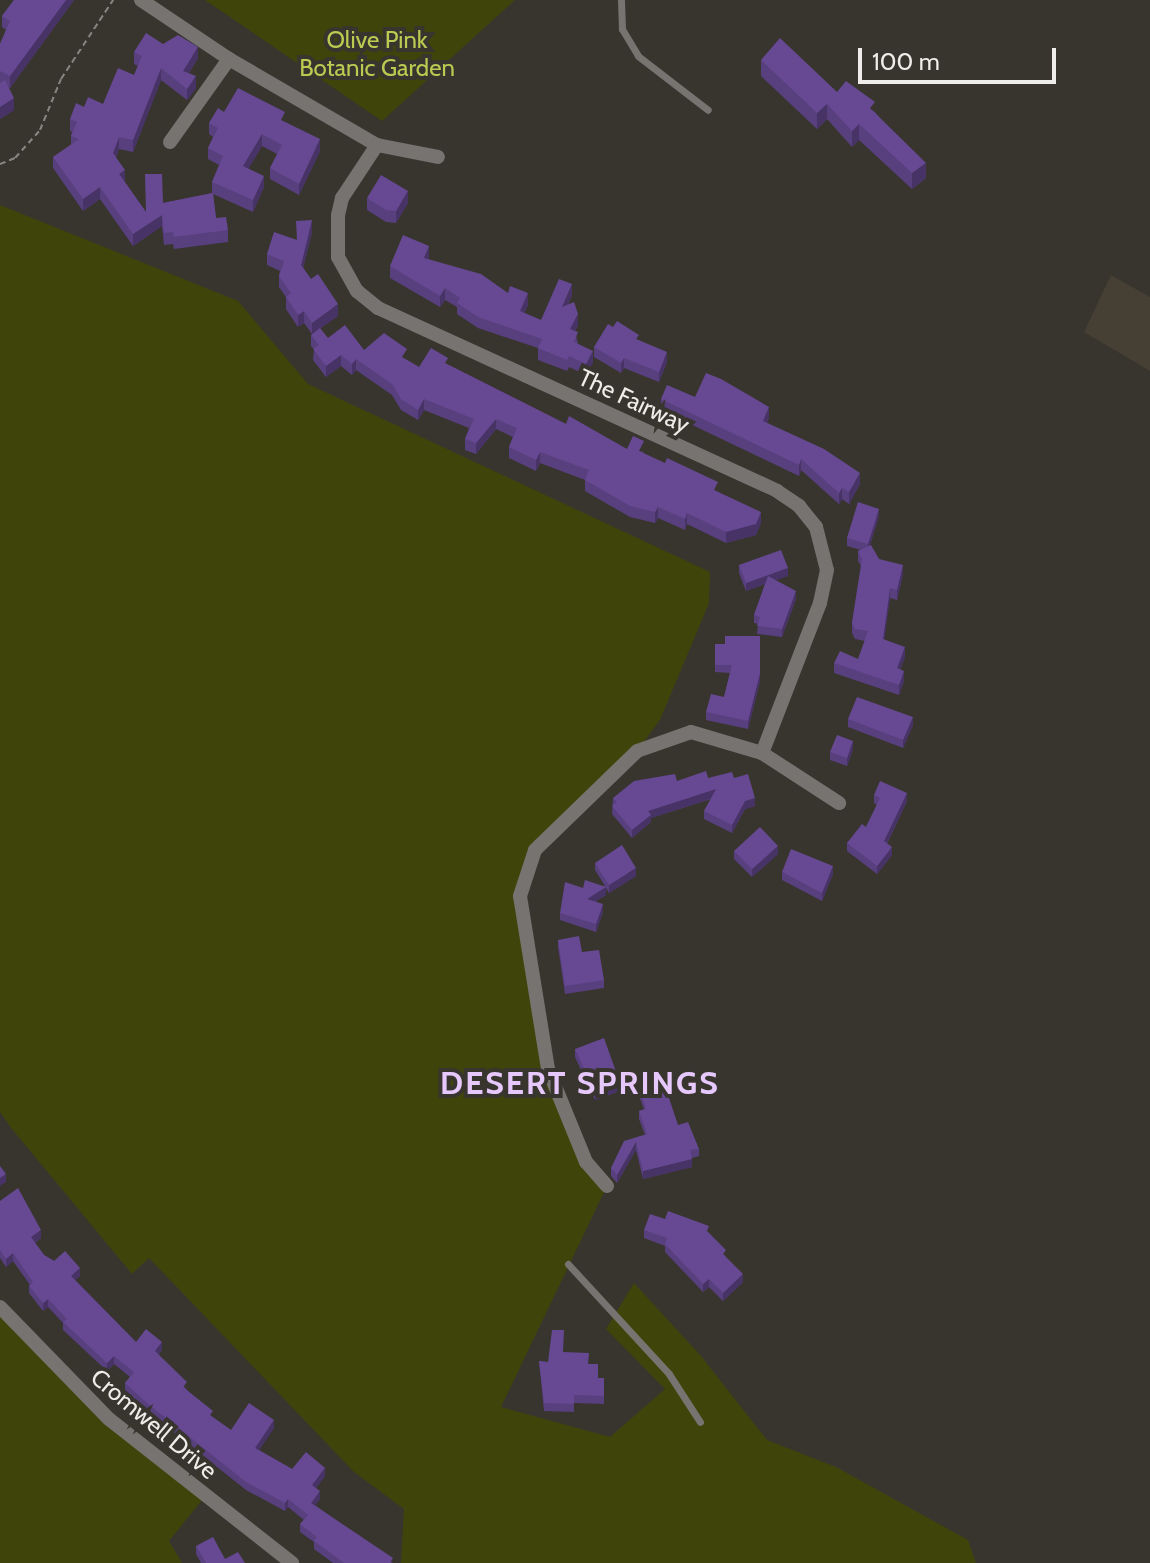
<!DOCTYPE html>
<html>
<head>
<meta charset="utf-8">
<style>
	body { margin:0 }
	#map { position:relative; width:1150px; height:1563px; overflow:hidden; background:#38352f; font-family:Cabin,sans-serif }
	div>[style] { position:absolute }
	.built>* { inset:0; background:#453f34 }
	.green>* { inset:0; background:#3f450a }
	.path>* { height:2px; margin-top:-1px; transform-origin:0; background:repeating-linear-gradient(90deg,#888580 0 6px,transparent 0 10px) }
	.lane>* { height:7px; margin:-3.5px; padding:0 3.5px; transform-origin:3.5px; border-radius:3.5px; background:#767371 }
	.street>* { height:14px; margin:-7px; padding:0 7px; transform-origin:7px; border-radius:7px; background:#767371 }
	.wall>* { inset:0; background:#583f7e }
	.shaded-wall>* { inset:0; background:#473366 }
	.building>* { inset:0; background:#664992 }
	span { translate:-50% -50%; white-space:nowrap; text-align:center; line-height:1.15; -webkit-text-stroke:8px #38352f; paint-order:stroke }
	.park-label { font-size:24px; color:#bbcb51 }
	.street-label { font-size:24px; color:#efede9 }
	.district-label { font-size:32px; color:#e7c8fd; font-weight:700; letter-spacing:2px }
	.scale { position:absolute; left:858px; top:48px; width:198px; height:36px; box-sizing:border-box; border:4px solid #efede9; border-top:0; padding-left:10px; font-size:24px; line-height:28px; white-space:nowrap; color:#efede9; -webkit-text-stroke:6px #38352f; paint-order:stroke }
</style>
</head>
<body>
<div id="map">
	<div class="built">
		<i style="clip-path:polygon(1111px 275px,1150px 297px,1150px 371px,1084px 332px)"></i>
	</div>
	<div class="green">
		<i style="clip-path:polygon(205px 0,515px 0,382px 121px)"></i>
		<i style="clip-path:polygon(0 205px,238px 301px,308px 384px,710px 572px,709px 603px,660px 720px,637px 751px,543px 840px,522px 885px,548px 1069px,586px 1162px,607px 1186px,501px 1407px,610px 1437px,665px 1389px,606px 1329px,634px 1283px,701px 1356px,767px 1440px,836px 1467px,968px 1540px,976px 1563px,401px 1563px,404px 1509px,354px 1472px,149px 1258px,132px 1274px,12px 1129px,0 1112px)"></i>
		<i style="clip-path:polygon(0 1307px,56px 1370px,206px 1495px,169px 1541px,182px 1563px,0 1563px)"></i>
	</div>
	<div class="path">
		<i style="left:0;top:164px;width:16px;rotate:-22deg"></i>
		<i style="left:15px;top:158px;width:38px;rotate:-48deg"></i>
		<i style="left:40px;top:130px;width:55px;rotate:-67.6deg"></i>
		<i style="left:61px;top:79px;width:95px;rotate:-56.6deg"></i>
	</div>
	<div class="lane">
		<i style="left:621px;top:0;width:29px;rotate:88deg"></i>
		<i style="left:622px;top:29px;width:31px;rotate:59deg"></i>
		<i style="left:638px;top:56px;width:88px;rotate:37.6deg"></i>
		<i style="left:568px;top:1264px;width:149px;rotate:47.4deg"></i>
		<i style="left:669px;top:1374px;width:57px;rotate:57.1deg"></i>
	</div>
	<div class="street">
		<i style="left:141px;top:0;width:106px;rotate:33.8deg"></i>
		<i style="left:229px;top:59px;width:171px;rotate:30.2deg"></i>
		<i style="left:377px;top:145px;width:62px;rotate:11.1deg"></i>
		<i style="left:170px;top:142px;width:102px;rotate:-54.6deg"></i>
		<i style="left:377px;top:145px;width:64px;rotate:123.4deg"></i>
		<i style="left:342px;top:198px;width:17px;rotate:103deg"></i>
		<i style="left:338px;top:215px;width:42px;rotate:90deg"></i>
		<i style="left:338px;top:257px;width:39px;rotate:61deg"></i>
		<i style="left:357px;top:291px;width:27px;rotate:39deg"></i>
		<i style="left:378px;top:308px;width:439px;rotate:24.6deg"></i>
		<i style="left:777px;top:491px;width:27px;rotate:34deg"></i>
		<i style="left:799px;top:506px;width:27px;rotate:51deg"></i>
		<i style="left:816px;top:527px;width:44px;rotate:75.7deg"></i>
		<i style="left:827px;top:570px;width:34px;rotate:102deg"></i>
		<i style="left:820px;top:603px;width:161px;rotate:111.1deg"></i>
		<i style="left:607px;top:1186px;width:32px;rotate:-131deg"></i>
		<i style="left:586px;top:1162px;width:100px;rotate:-112.2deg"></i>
		<i style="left:548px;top:1069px;width:175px;rotate:-99.2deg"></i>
		<i style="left:520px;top:896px;width:48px;rotate:-71.9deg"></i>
		<i style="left:535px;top:850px;width:142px;rotate:-44.1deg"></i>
		<i style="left:637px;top:751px;width:57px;rotate:-19.4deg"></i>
		<i style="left:691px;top:732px;width:74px;rotate:16.5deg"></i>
		<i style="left:762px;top:753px;width:92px;rotate:33deg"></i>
		<i style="left:0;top:1307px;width:156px;rotate:45.8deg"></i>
		<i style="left:109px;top:1419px;width:233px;rotate:38.2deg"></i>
	</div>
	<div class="wall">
		<i style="clip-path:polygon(14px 0,74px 0,10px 88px,8px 87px,14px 110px,0 119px,0 44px,6px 30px,2px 27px,2px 16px)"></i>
		<i style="clip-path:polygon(163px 44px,198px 58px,189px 73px,196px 88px,187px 100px,161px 80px,133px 152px,119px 149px,116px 158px,125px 182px,146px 212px,163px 203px,212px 193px,212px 182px,219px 165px,208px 159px,208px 148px,213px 137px,209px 134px,209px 123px,224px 112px,285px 122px,320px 151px,299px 195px,270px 179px,270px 168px,277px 154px,262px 146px,248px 169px,264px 187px,253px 212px,213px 194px,216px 218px,228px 230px,228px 242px,174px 249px,173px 244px,164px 245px,162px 226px,133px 246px,100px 199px,83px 211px,53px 168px,53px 157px,71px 145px,71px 136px,72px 132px,70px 131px,70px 119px,84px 107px,103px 104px,134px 75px,138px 66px,134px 64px,134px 52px)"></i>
		<i style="clip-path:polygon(761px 60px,837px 92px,875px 112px,926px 178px,912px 189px,859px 140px,852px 147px,827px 119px,817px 129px,761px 76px)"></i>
		<i style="clip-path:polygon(367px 198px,408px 203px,396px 223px,386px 222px,367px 210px)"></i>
		<i style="clip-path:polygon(312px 232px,303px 268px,338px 316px,312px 334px,304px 323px,298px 327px,286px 309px,286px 297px,279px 287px,279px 276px,280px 271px,267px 265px,267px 254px)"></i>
		<i style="clip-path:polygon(429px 257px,428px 259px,508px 293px,528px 305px,524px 313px,541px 320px,572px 295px,568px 305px,578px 325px,575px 331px,578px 344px,593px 362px,586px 375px,569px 367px,567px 371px,538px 360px,538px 348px,478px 328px,457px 314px,457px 307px,445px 300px,440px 307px,390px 278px,390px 266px)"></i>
		<i style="clip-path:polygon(311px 335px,328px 338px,364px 350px,407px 360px,419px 367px,448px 365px,566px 424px,627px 449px,644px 452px,643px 453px,718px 492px,761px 523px,756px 535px,726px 543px,687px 524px,685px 530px,658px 518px,655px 523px,630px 517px,585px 491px,585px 480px,540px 463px,536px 471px,509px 458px,509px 447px,513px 437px,496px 429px,476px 454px,465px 450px,465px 439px,469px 428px,424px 410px,418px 420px,401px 410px,392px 395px,356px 370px,352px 375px,341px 366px,326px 377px,313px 360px,314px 349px,311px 346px)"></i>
		<i style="clip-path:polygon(639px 340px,667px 362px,659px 382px,624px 368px,621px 373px,594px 357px,594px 347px)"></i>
		<i style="clip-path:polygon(695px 397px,769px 418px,767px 423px,860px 484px,849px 504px,842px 499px,839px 504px,801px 470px,799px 476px,661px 410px,661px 399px)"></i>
		<i style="clip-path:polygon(879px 516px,870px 545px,879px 559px,903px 574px,897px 600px,890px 598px,884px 639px,905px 657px,900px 669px,904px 681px,899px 695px,834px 673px,834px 663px,858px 659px,865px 641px,855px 639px,852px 633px,852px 623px,861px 566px,858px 561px,858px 551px,861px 550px,847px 546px,847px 538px)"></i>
		<i style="clip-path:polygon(739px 565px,788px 576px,775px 580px,796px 599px,782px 637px,757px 634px,758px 624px,754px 623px,754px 615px,765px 584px,746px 591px,739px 573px)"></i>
		<i style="clip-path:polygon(760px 636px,760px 681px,748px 729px,706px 720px,706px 712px,724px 697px,730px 673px,715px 672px,715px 644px,725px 644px)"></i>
		<i style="clip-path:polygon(848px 719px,913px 725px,903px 748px,848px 727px)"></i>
		<i style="clip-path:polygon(853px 749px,847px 766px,830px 760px,830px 752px)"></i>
		<i style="clip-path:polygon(708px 778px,734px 778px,755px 806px,745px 809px,732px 833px,704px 819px,704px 811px,711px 799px,651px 818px,651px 822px,632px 838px,612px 814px,613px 798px,677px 781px)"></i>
		<i style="clip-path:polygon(874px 795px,907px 801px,887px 844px,892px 855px,877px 874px,847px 851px,847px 843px,866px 827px,877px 805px,874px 803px)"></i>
		<i style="clip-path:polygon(734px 851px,778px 854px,752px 877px,734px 859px)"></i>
		<i style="clip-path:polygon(595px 863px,636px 876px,609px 893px,606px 888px,606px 895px,596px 901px,603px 912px,596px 932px,560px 920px,560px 913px,583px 888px,605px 886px,595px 870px)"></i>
		<i style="clip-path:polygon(782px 872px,833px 874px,822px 901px,782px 880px)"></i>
		<i style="clip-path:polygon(558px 940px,582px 952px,604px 980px,604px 988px,565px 994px,558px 947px)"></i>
		<i style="clip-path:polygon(575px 1049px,620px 1091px,595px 1100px,575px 1057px)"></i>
		<i style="clip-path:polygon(639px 1088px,678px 1125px,699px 1149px,699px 1156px,692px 1158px,692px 1167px,643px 1179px,636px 1150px,617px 1183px,611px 1176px,611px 1168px,645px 1135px,639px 1119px,639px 1111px,644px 1109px,639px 1096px)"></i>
		<i style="clip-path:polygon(0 1201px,41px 1238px,35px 1243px,44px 1255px,80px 1276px,75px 1280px,136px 1342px,162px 1350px,158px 1355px,187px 1390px,213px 1418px,231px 1430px,274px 1428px,259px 1450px,292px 1469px,325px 1476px,316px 1488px,320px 1499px,315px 1505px,393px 1563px,333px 1563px,314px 1549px,314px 1542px,300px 1532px,300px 1524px,304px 1520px,288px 1507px,285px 1511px,246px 1490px,147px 1411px,125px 1391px,125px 1383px,130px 1377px,114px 1364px,107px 1371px,63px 1330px,63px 1323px,48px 1307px,43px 1311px,29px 1293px,29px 1286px,30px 1285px,13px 1261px,6px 1267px,0 1258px)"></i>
		<i style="clip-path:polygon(665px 1219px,709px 1233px,743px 1282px,723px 1301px,709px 1287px,703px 1292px,665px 1252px,665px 1246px,644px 1238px,644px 1230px)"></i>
		<i style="clip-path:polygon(563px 1352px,589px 1364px,598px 1378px,604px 1378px,604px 1404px,574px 1403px,574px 1412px,544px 1411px,539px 1361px,548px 1362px)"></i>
		<i style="clip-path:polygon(196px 1546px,225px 1559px,245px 1563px,201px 1563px,196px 1554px)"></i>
	</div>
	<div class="shaded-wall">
		<i style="clip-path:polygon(66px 0,74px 0,10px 88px,10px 76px)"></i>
		<i style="clip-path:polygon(198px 47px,198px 58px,183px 82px,183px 71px)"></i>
		<i style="clip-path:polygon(161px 68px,161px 80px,133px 152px,133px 140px)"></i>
		<i style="clip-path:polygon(196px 76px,196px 88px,187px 100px,187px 89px)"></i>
		<i style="clip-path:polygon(14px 98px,14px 110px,0 119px,0 107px)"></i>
		<i style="clip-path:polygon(827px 104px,827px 119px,817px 129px,817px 113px)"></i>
		<i style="clip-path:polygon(859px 124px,859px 140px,852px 147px,852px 131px)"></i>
		<i style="clip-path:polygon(262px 134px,262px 146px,243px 178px,243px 166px)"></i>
		<i style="clip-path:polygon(119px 137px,119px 149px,113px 165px,113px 153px)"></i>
		<i style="clip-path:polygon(320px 139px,320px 151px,299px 195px,299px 184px)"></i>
		<i style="clip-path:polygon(926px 163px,926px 178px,912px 189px,912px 173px)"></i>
		<i style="clip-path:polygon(125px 170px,125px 182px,119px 174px)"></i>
		<i style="clip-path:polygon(264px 176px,264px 187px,253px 212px,253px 200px)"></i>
		<i style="clip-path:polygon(100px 187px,100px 199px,83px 211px,83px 199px)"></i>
		<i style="clip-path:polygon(408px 191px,408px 203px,396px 223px,396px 211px)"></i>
		<i style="clip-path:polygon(162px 215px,162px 226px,133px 246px,133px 234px)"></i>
		<i style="clip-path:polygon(312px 220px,312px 232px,301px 276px,301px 265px)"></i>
		<i style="clip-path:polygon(429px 246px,429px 257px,424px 269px,424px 258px)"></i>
		<i style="clip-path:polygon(572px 284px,572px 295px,562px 318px,562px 307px)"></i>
		<i style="clip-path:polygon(445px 288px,445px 300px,440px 307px,440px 296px)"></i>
		<i style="clip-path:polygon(528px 293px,528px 305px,520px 322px,520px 311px)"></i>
		<i style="clip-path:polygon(338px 304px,338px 316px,312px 334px,312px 323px)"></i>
		<i style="clip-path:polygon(304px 311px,304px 323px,298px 327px,298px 315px)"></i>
		<i style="clip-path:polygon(578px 314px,578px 325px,570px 340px,570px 329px)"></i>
		<i style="clip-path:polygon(593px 351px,593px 362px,586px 375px,586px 364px)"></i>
		<i style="clip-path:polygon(667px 352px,667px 362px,659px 382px,659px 372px)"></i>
		<i style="clip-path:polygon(341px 355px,341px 366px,326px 377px,326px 366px)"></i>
		<i style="clip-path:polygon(624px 358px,624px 368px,621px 373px,621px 363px)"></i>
		<i style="clip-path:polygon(356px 359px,356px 370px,352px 375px,352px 364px)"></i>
		<i style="clip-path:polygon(424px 399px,424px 410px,418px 420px,418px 410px)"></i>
		<i style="clip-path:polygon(769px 407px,769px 418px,763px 432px,763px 421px)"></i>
		<i style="clip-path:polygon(496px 419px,496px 429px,476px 454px,476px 443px)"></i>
		<i style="clip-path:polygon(540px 452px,540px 463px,536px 471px,536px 460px)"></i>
		<i style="clip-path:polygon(801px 459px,801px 470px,799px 476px,799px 465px)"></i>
		<i style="clip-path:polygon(860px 473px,860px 484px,849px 504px,849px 492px)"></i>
		<i style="clip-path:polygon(842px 488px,842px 499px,839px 504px,839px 493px)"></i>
		<i style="clip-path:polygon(658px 507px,658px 518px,655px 523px,655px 512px)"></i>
		<i style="clip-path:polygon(879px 509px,879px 516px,868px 552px,868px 544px)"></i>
		<i style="clip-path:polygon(761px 512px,761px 523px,756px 535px,726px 543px,726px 532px)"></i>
		<i style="clip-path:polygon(687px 513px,687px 524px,685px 530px,685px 519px)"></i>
		<i style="clip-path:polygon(903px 565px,903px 574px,897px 600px,897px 590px)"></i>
		<i style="clip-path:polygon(788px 568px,788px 576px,746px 591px,746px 583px)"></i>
		<i style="clip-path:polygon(890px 588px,890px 598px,883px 649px,883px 639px)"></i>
		<i style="clip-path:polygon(796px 591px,796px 599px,782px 637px,782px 629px)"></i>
		<i style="clip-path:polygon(905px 647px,905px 657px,897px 678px,897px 668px)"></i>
		<i style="clip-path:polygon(904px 671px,904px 681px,899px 695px,899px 685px)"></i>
		<i style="clip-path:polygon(760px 673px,760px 681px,748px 729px,748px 721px)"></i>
		<i style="clip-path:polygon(913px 717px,913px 725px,903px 748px,903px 740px)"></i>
		<i style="clip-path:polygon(853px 741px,853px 749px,847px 766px,847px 758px)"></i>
		<i style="clip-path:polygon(716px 789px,716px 797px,651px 818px,651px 822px,632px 838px,632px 830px,648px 811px)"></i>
		<i style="clip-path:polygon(907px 793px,907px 801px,884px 849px,884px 841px)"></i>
		<i style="clip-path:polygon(755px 798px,755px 806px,745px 809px,732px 833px,732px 825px,745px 801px)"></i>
		<i style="clip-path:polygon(778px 846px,778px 854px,752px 877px,752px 869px)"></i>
		<i style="clip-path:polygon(892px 847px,892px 855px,877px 874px,877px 866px)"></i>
		<i style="clip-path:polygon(833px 866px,833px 874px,822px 901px,822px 893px)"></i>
		<i style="clip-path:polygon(636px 868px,636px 876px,609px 893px,609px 885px)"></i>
		<i style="clip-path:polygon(606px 887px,606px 895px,587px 906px,587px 899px)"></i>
		<i style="clip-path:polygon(603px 904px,603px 912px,596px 932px,596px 924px)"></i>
		<i style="clip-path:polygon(620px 1083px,620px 1091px,595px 1100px,595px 1092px)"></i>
		<i style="clip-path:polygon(636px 1142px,636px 1150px,617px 1183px,617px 1175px)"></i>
		<i style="clip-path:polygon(692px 1159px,692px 1167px,643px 1179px,643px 1171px)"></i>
		<i style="clip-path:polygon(6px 1174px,6px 1182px,0 1186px,0 1178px)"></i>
		<i style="clip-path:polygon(41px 1230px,41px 1238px,31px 1245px,31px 1237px)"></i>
		<i style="clip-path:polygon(13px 1253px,13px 1261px,6px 1267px,6px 1259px)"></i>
		<i style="clip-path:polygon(80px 1268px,80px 1276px,71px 1284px,71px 1276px)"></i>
		<i style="clip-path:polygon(743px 1274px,743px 1282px,723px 1301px,723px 1293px)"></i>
		<i style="clip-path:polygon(709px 1279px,709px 1287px,703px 1292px,703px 1284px)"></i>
		<i style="clip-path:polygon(48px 1299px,48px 1307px,43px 1311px,43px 1303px)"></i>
		<i style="clip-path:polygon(162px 1342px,162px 1350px,155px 1359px,155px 1351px)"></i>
		<i style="clip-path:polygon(114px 1356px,114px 1364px,107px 1371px,107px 1363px)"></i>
		<i style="clip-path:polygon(274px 1420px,274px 1428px,255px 1456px,255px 1448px)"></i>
		<i style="clip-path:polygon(325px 1468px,325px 1476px,312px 1493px,312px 1485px)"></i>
		<i style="clip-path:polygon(320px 1491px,320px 1499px,311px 1511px,311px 1503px)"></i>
		<i style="clip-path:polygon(288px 1499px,288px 1507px,285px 1511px,285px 1503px)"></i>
	</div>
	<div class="building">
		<i style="clip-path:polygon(14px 0,66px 0,10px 76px,0 71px,0 44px,10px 21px,2px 16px)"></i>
		<i style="clip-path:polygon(146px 33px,163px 44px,178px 35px,198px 47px,183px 71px,196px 76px,187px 89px,161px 68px,133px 140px,119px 137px,113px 153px,125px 170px,119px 174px,146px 212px,145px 174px,162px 174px,163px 203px,213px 193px,216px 218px,226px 217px,228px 230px,174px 237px,173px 232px,164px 233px,162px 215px,133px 234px,100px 187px,83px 199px,53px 157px,79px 139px,71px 136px,77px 122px,70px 119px,76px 103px,84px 107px,88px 97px,103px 104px,118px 68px,134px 75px,142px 56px,134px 52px)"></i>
		<i style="clip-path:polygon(780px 38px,837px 92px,846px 81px,875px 102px,870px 108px,926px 163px,912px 173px,859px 124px,852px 131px,827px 104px,817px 113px,761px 60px)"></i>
		<i style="clip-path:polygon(5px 80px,14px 98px,0 107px,0 83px)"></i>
		<i style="clip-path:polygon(238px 88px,285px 112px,281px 120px,320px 139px,299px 184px,270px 168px,282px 145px,262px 134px,243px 166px,264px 176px,253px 200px,212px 182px,223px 156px,208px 148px,218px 128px,209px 123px,218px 108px,224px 112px)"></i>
		<i style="clip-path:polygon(381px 175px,408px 191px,396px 211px,386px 210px,367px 198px)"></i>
		<i style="clip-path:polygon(312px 220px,301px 265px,311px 279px,318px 274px,338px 304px,312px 323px,304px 311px,298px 315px,286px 297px,291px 293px,279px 276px,284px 261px,267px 254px,274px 232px,297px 240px,296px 221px)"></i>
		<i style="clip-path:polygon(403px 235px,429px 246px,424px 258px,481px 274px,508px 293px,510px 286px,528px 293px,520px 311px,541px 320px,559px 279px,572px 284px,562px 307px,574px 302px,578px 314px,570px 329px,578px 332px,574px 342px,593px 351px,586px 364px,569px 356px,567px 360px,538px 348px,542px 339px,478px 317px,457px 303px,460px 298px,445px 288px,440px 296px,390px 266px)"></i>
		<i style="clip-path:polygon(617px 321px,639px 335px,636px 339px,667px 352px,659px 372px,624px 358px,621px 363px,594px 347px,608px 324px,613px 327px)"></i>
		<i style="clip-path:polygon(345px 325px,364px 350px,384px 333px,407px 349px,402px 357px,419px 367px,431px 348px,448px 358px,445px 363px,566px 424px,569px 416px,627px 449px,633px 436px,644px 441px,639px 451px,665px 463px,667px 458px,718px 482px,714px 490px,761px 512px,756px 524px,726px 532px,687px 513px,685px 519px,658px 507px,655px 512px,630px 506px,585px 480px,589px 470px,540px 452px,536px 460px,509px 447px,517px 428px,496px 419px,476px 443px,465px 439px,474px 419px,424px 399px,418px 410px,401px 399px,392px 384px,356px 359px,352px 364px,341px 355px,326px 366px,313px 349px,319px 345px,311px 335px,320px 328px,328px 338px)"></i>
		<i style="clip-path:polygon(706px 373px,721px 379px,769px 407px,763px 421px,824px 449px,860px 473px,849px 492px,842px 488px,839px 493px,801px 459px,799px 465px,661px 399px,667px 385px,695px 397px)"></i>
		<i style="clip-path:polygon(858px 502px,879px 509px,868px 544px,847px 538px)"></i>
		<i style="clip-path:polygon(871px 545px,879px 559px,903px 565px,897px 590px,890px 588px,883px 639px,905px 647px,897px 668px,904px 671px,899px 685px,834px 663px,840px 651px,858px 659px,868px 631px,855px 629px,852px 623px,862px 559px,858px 551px)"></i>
		<i style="clip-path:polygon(781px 550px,788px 568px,746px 583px,739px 565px)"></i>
		<i style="clip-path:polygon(768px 576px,796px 591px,782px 629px,757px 626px,760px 617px,754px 615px)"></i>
		<i style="clip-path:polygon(725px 636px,760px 636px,760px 673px,748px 721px,706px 712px,711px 694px,724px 697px,732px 665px,715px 665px,715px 644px,725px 644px)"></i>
		<i style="clip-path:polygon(857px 697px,913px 717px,903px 740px,848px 719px)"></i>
		<i style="clip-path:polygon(837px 735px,853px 741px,847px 758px,830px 752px)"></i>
		<i style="clip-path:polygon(706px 771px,708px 778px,732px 772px,734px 778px,748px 774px,755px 798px,745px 801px,732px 825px,704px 811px,716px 789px,648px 811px,651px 815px,632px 830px,612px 806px,617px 802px,613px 798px,634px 781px,675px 774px,677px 781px)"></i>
		<i style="clip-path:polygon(880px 781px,907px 793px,884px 841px,892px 847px,877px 866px,847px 843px,862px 824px,866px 827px,880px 798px,874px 795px)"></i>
		<i style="clip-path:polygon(760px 827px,778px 846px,752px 869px,734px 851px)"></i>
		<i style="clip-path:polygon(622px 845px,636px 868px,609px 885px,595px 863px)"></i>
		<i style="clip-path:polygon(791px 849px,833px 866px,822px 893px,782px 872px)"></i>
		<i style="clip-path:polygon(585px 880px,606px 887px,587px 899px,603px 904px,596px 924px,560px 913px,565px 882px,583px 888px)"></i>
		<i style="clip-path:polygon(579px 936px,582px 952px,599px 950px,604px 980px,565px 986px,558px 940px)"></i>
		<i style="clip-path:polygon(604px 1038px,620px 1083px,595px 1092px,575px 1049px)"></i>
		<i style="clip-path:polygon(663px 1080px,678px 1125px,688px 1122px,699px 1149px,690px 1150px,692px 1159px,643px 1171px,636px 1142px,617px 1175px,611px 1168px,624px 1141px,647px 1134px,639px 1111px,646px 1109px,639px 1088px)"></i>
		<i style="clip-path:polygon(0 1166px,6px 1174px,0 1178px)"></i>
		<i style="clip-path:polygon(18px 1188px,41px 1230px,31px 1237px,44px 1255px,54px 1261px,65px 1251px,80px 1268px,71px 1276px,136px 1342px,146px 1329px,162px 1342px,155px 1351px,187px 1382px,183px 1387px,213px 1411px,210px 1415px,231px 1430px,249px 1403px,274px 1420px,255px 1448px,292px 1469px,306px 1452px,325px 1468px,312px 1485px,320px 1491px,311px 1503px,393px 1558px,390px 1563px,344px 1563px,314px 1541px,317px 1537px,300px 1524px,308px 1515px,288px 1499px,285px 1503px,246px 1482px,147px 1403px,125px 1383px,134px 1372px,114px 1356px,107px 1363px,63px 1322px,67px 1319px,48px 1299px,43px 1303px,29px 1286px,33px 1282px,13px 1253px,6px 1259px,0 1250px,0 1201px)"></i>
		<i style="clip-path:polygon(668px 1211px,709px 1226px,707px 1231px,726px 1250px,723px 1254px,743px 1274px,723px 1293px,709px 1279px,703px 1284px,665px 1244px,667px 1238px,644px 1230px,650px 1214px,665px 1219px)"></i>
		<i style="clip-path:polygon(552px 1330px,564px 1330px,563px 1352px,589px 1353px,588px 1364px,598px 1364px,598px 1378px,604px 1378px,604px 1396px,574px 1395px,574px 1404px,544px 1403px,539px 1361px,548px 1362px)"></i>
		<i style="clip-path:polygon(213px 1537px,225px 1559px,238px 1552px,245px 1563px,206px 1563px,196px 1546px)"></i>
	</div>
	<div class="park-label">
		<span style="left:377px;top:54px">Olive Pink<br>Botanic Garden</span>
	</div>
	<div class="street-label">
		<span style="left:634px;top:401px;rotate:25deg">The Fairway</span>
		<span style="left:154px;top:1424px;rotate:40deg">Cromwell Drive</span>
	</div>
	<div class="district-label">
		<span style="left:580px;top:1083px">DESERT SPRINGS</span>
	</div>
	<div class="scale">100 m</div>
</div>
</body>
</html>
